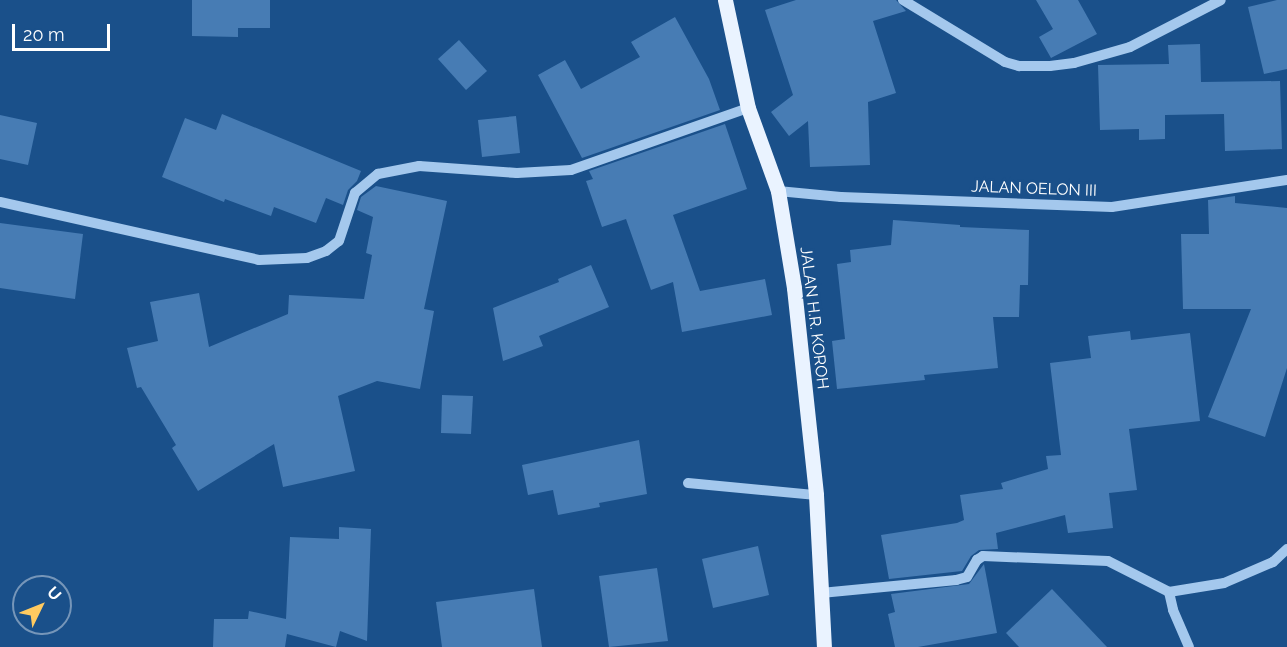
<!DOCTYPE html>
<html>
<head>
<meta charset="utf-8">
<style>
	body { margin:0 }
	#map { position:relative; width:1287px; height:647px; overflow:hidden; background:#1a508a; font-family:Raleway,sans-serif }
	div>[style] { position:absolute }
	.building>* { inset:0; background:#477cb4 }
	.minor>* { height:10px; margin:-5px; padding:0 5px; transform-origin:5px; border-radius:5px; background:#a4c8ed }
	.major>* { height:15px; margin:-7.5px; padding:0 7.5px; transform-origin:7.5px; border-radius:7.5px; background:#eaf3ff }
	span { translate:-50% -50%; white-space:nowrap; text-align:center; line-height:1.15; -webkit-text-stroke:5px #1a508a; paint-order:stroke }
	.street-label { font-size:16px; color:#fff }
	.north { position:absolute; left:12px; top:575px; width:60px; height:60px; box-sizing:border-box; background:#1a508a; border:2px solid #7696b9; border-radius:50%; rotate:47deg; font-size:16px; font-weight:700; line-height:24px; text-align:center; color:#fff }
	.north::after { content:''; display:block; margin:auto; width:21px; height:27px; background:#ffca60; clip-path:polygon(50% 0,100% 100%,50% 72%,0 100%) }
	.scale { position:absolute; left:12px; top:24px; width:98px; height:27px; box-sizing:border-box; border:3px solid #fff; border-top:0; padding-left:8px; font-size:18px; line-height:21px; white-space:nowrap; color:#fff; -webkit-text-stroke:4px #1a508a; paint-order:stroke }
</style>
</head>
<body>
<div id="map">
	<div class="building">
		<i style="clip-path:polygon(192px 0,270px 0,270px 28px,238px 28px,238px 37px,192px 36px)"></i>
		<i style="clip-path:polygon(796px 0,896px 0,906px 11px,873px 21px,896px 93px,868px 102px,870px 165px,810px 167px,808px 121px,789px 136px,771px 112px,793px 95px,765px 10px)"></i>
		<i style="clip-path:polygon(1036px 0,1078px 0,1097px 34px,1051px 58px,1039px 37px,1053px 29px)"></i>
		<i style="clip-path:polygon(1277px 0,1287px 0,1287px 69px,1264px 74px,1248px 7px)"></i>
		<i style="clip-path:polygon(675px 17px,709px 79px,720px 110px,582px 158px,538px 75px,565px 60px,581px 89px,640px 57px,631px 42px)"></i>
		<i style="clip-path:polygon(459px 40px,487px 71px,466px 90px,438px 59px)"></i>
		<i style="clip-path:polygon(1200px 44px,1201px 82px,1280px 81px,1282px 149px,1225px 151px,1224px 114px,1165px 115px,1165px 139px,1139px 140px,1139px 129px,1100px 130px,1098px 65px,1169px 64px,1168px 45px)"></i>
		<i style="clip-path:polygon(222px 114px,361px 171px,357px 181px,348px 190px,343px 205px,326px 198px,316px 223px,274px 207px,271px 216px,225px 199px,224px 202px,162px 177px,185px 118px,216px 130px)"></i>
		<i style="clip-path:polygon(0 115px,37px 123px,28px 165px,0 159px)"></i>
		<i style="clip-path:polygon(516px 116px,520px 153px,482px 157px,478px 120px)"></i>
		<i style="clip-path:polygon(725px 124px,747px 189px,673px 215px,700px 291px,765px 279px,772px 315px,682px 332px,673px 282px,651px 290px,626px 219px,602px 227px,586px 181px,593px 179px,589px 171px)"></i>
		<i style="clip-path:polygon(376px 186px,447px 201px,424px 309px,434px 311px,420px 389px,377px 381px,338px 396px,355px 471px,283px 487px,274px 444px,198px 491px,172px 448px,176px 445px,141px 387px,137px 388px,127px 348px,158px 341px,150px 302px,199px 293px,209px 347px,288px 314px,289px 295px,364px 299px,372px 255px,366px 253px,373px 217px,357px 210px,361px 197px)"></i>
		<i style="clip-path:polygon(1235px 196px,1235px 203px,1287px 208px,1287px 368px,1265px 437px,1208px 417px,1251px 309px,1183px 309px,1181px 234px,1209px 234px,1208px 200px)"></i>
		<i style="clip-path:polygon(893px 220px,960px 225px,960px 227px,1029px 230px,1028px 285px,1020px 285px,1019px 317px,993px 317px,998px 368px,924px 375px,925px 380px,837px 389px,832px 341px,845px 339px,837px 264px,851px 262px,850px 250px,891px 245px)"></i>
		<i style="clip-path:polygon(0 223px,83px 234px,75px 299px,0 288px)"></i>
		<i style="clip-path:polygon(591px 265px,609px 307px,539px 336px,543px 346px,503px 361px,493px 308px,559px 282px,558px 279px)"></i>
		<i style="clip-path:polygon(1130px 331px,1131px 340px,1190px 333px,1200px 421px,1129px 429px,1137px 490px,1109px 493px,1113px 528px,1068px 533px,1065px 515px,996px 533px,998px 549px,979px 550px,971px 556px,962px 571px,889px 579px,881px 535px,957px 523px,964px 520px,960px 495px,1003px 489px,1001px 483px,1048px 469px,1046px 456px,1061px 455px,1050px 363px,1091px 358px,1088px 336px)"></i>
		<i style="clip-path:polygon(442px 395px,473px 396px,471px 434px,441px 433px)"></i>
		<i style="clip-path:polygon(639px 440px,647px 494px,599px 503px,600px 507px,558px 515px,553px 490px,528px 495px,522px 465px)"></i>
		<i style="clip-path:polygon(339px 527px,371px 529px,367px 641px,340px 631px,336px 647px,287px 634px,285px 647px,213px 647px,214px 619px,248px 619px,249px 611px,286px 619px,290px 537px,339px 539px)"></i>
		<i style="clip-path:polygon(758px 546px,769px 595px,713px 608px,702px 559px)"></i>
		<i style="clip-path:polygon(984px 564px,997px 633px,918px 647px,895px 647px,888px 614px,895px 612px,891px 594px,969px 584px)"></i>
		<i style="clip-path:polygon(657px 568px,668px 641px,609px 647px,599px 576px)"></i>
		<i style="clip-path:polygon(534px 589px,542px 647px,442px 647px,436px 602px)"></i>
		<i style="clip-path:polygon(1052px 589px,1107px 647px,1019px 647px,1006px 633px)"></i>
	</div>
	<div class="minor">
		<i style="left:903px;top:0;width:119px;rotate:31.3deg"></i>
		<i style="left:1005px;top:62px;width:15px;rotate:16deg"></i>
		<i style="left:1019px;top:66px;width:31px"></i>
		<i style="left:1050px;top:66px;width:24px;rotate:-7deg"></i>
		<i style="left:1074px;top:63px;width:58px;rotate:-15.9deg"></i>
		<i style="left:1130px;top:47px;width:102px;rotate:-27.3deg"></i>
		<i style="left:778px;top:191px;width:63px;rotate:5.4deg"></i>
		<i style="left:841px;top:197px;width:271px;rotate:2.1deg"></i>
		<i style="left:1112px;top:207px;width:177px;rotate:-8.8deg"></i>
		<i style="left:0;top:202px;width:265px;rotate:12.6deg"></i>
		<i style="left:259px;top:260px;width:48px;rotate:-2.4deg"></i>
		<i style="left:307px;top:258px;width:20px;rotate:-20deg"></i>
		<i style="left:326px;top:251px;width:16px;rotate:-38deg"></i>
		<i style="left:339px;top:241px;width:51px;rotate:-71.6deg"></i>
		<i style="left:355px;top:193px;width:30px;rotate:-40deg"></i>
		<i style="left:378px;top:174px;width:42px;rotate:-11deg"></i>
		<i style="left:419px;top:166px;width:98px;rotate:4.1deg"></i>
		<i style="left:517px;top:173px;width:54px;rotate:-3.2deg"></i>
		<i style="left:571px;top:170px;width:188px;rotate:-19.3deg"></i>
		<i style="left:688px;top:483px;width:129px;rotate:5.4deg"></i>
		<i style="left:1169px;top:592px;width:18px;rotate:77deg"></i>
		<i style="left:1173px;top:610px;width:40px;rotate:66.6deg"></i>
		<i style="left:821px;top:593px;width:136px;rotate:-5.5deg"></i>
		<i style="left:956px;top:580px;width:11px;rotate:-15deg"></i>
		<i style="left:967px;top:577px;width:20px;rotate:-60deg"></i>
		<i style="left:977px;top:560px;width:7px;rotate:-34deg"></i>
		<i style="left:983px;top:556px;width:125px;rotate:2.3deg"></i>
		<i style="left:1108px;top:561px;width:68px;rotate:26.9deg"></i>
		<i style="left:1169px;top:592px;width:56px;rotate:-9.3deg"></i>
		<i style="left:1224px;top:583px;width:53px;rotate:-23.2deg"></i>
		<i style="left:1273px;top:562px;width:19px;rotate:-43deg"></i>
	</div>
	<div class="major">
		<i style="left:725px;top:0;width:110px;rotate:78deg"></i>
		<i style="left:748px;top:108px;width:88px;rotate:70.1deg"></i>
		<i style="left:778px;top:191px;width:98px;rotate:80.6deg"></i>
		<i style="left:794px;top:288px;width:208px;rotate:83.9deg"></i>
		<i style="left:816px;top:495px;width:152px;rotate:87deg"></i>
	</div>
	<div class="street-label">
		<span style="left:1034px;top:189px;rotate:2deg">JALAN OELON III</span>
		<span style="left:814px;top:318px;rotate:83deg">JALAN H.R. KOROH</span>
	</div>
	<div class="north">U</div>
	<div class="scale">20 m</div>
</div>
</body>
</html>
